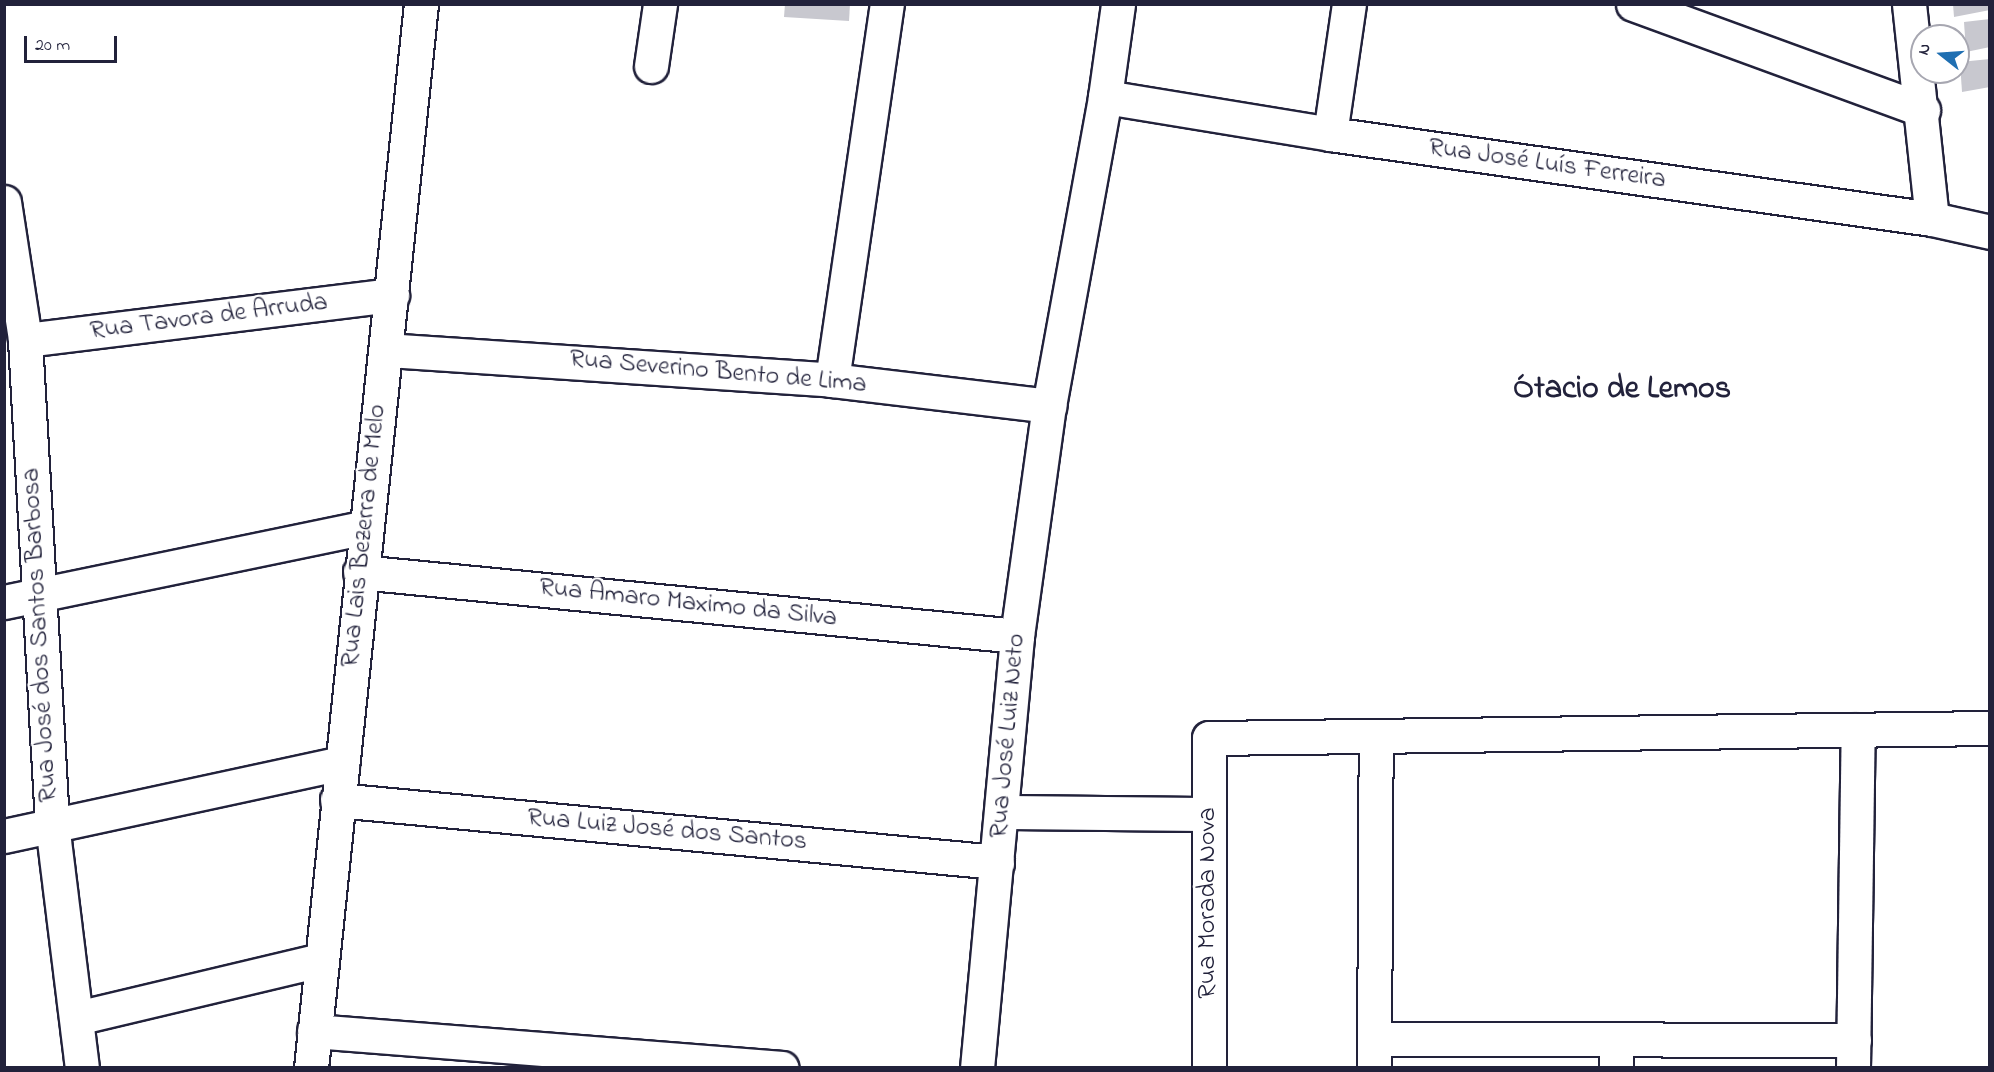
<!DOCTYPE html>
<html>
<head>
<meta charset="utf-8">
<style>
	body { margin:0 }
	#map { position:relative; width:1994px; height:1072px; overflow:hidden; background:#fff; font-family:"Indie Flower",sans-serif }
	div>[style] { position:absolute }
	.building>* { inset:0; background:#c8c8cf }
	.roads { filter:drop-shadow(2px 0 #22223b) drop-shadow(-2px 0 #22223b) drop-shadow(0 2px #22223b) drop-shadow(0 -2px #22223b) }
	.minor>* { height:33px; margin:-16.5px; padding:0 16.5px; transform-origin:16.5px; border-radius:16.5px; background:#fff }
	span { translate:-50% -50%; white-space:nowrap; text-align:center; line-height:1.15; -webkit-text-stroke:4.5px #fff; paint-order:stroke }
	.street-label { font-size:26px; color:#22223b }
	.district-label { font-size:32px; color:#22223b; font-weight:700 }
	.frame { position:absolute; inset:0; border:6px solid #22223b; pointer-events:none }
	.north { position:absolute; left:1910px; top:24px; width:60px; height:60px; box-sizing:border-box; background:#fff; border:2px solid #a7a7b1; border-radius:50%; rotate:287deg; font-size:16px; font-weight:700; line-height:24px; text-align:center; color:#22223b }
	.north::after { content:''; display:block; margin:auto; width:21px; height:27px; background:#1f6fb2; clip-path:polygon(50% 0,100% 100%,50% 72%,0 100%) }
	.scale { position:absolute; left:24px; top:36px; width:93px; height:27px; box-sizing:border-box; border:3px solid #22223b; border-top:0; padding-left:8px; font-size:18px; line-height:21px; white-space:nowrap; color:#22223b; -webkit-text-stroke:4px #fff; paint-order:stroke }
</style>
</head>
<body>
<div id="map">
	<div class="building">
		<i style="clip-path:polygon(785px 4px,850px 4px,849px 21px,784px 17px)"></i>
		<i style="clip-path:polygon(1953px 4px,1990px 4px,1990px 10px,1954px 17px)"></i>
		<i style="clip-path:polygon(1990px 19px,1990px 47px,1966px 52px,1964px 22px)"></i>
		<i style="clip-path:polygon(1990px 59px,1990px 87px,1962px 92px,1960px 62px)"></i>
	</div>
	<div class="roads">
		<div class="minor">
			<i style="left:1633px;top:4px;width:309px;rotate:20.1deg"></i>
			<i style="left:1909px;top:4px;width:216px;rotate:83.9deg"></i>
			<i style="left:651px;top:66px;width:63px;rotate:-81.7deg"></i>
			<i style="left:1105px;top:97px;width:228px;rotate:9.3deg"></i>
			<i style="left:1330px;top:134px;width:608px;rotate:8.04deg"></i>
			<i style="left:1932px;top:219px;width:59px;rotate:12.6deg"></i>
			<i style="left:1330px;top:134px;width:131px;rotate:-81.7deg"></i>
			<i style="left:4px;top:202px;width:140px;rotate:81.3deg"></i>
			<i style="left:25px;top:340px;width:485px;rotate:86.8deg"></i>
			<i style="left:52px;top:824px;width:246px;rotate:83deg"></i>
			<i style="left:25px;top:340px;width:370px;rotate:-7deg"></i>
			<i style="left:386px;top:350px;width:447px;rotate:3.8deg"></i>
			<i style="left:832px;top:380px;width:219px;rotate:6.8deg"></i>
			<i style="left:832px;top:380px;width:380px;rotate:-81.7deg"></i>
			<i style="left:360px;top:572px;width:660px;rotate:5.56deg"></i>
			<i style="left:4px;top:602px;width:369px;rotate:-11.7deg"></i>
			<i style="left:337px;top:800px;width:663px;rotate:5.37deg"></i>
			<i style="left:1001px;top:812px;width:208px;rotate:0.6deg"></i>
			<i style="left:4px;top:836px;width:346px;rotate:-12.2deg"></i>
			<i style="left:77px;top:1018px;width:250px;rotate:-13.4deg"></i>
			<i style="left:314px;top:1031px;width:469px;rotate:4.5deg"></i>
			<i style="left:1374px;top:1039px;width:480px;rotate:0.1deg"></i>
			<i style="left:311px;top:1068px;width:1070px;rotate:-84.1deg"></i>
			<i style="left:977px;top:1068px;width:434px;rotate:-84.7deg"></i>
			<i style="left:1017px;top:636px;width:232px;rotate:-82.1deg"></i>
			<i style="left:1049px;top:406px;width:314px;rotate:-79.7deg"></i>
			<i style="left:1105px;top:97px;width:94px;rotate:-82deg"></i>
			<i style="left:1209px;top:1068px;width:330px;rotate:-90deg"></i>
			<i style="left:1209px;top:738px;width:781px;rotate:-0.73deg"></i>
			<i style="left:1374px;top:1068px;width:332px;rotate:-89.7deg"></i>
			<i style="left:1616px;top:1068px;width:28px;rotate:-90deg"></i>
			<i style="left:1853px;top:1068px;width:338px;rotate:-89.2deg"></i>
		</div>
	</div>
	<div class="street-label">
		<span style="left:1547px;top:165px;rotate:8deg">Rua José Luís Ferreira</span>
		<span style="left:209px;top:318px;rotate:-7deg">Rua Tavora de Arruda</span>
		<span style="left:718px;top:373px;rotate:5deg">Rua Severino Bento de Lima</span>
		<span style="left:365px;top:536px;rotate:-84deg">Rua Lais Bezerra de Melo</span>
		<span style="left:688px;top:604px;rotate:6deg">Rua Amaro Maximo da Silva</span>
		<span style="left:41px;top:635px;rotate:-93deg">Rua José dos Santos Barbosa</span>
		<span style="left:1009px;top:736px;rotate:-85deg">Rua José Luiz Neto</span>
		<span style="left:667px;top:831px;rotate:5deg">Rua Luiz José dos Santos</span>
		<span style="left:1209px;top:903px;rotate:-90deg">Rua Morada Nova</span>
	</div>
	<div class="district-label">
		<span style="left:1622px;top:390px">Ótacio de Lemos</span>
	</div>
	<div class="frame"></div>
	<div class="north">N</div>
	<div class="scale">20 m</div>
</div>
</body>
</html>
